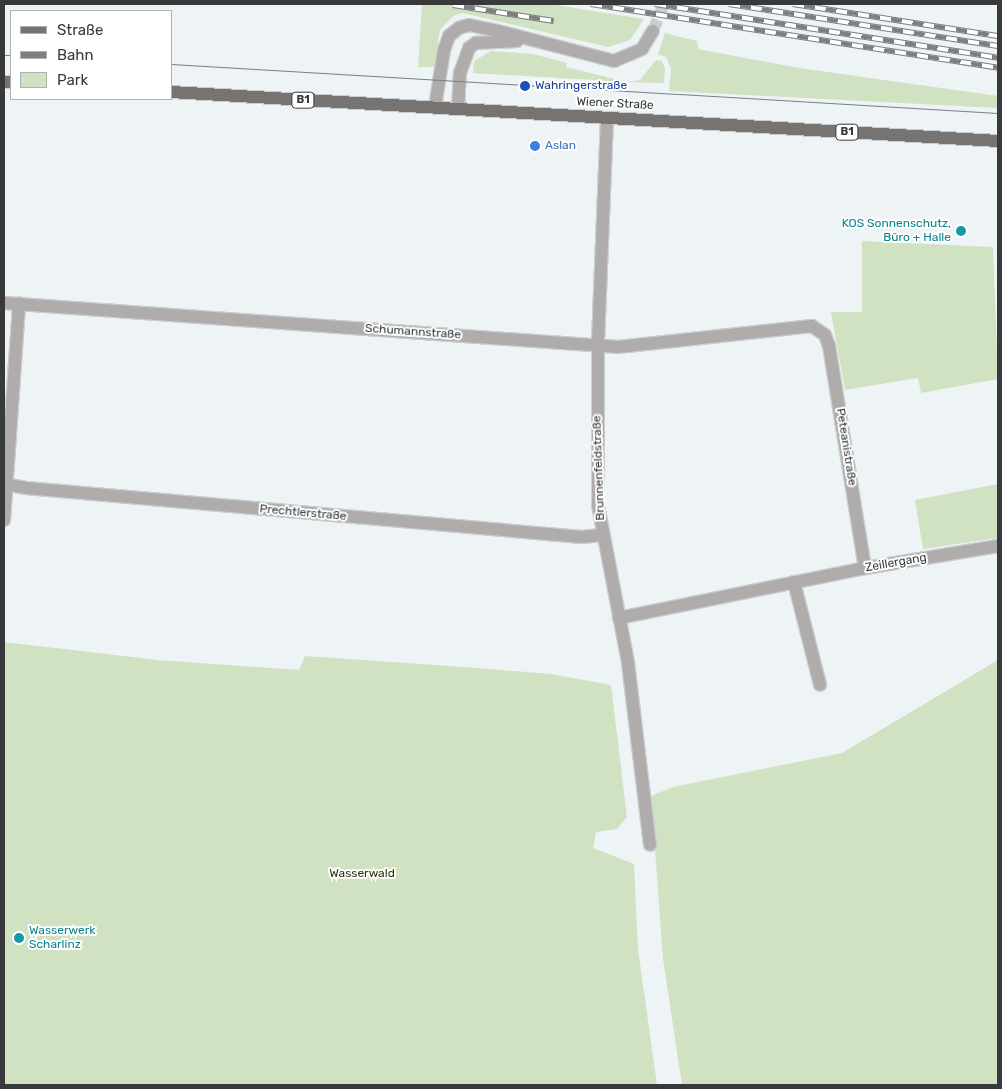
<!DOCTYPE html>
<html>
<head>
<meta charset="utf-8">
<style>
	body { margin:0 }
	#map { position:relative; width:1002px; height:1089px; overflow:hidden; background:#eef3f6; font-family:Rubik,sans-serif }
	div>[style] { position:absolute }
	.green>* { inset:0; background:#d1e2c2 }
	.minor-tunnel>* { height:12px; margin-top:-6px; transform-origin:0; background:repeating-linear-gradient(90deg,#c9ced0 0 12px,transparent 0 18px) }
	.roads { filter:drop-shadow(1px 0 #c9ced0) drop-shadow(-1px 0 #c9ced0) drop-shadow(0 1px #c9ced0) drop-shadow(0 -1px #c9ced0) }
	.minor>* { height:12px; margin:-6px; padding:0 6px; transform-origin:6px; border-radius:6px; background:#afacab }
	.major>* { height:12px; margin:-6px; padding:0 6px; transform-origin:6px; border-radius:6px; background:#777371 }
	.tram>* { height:1px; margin:-0.5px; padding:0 0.5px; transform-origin:0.5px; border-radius:0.5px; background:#7c7f81 }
	.rail>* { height:5.5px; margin-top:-2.75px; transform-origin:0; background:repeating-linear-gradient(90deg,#fff 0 11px,#7c7f81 0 22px); box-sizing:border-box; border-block:1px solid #7c7f81 }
	.dots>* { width:14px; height:14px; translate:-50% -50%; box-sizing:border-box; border:2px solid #fff; border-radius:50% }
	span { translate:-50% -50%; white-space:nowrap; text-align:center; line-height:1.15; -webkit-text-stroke:4px #fff; paint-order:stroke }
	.shield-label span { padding:1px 4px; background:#fff; border:1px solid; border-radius:4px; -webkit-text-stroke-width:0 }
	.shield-label { font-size:11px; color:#37393a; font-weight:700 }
	.transit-label { font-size:12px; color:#164399 }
	.left { translate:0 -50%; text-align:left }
	.street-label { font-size:12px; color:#37393a }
	.shop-label { font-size:12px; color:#366cbe }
	.culture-label { font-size:12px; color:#0d838f }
	.right { translate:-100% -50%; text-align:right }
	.park-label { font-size:12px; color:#1e3200 }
	.frame { position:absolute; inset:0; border:5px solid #37393a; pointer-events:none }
	.legend { position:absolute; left:10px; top:10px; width:162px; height:90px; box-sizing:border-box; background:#fff; border:1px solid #afb0b0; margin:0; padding:6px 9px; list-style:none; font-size:15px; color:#37393a }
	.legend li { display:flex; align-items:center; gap:10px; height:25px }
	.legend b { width:25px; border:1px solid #afb0b0 }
</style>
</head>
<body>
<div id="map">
	<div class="green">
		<i style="clip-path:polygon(422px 4px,550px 4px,644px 19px,630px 40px,608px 47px,463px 13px,453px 16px,440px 30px,434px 67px,418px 67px)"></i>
		<i style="clip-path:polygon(665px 33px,697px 41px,698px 49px,799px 68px,998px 96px,998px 108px,669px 91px,671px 68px,666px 57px,658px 54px)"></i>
		<i style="clip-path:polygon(491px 51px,533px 54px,567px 63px,566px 67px,627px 82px,640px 80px,656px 60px,662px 61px,665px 69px,664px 83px,627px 82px,473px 73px,474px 61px)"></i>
		<i style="clip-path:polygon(862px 241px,993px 247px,998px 379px,921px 393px,918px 378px,845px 390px,831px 312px,862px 312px)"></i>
		<i style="clip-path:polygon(998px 484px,998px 538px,923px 549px,915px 500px)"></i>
		<i style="clip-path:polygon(4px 642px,158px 660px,299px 670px,305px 656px,450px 666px,551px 674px,611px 685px,627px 817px,617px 829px,596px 832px,593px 848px,634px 864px,638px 949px,657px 1085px,4px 1085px)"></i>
		<i style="clip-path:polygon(998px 660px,998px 1085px,682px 1085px,663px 959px,651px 796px,673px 787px,842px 753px)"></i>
	</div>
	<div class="minor-tunnel">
		<i style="left:653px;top:31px;width:29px;rotate:-68deg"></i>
	</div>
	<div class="roads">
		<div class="minor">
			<i style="left:435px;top:107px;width:58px;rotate:-81deg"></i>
			<i style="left:444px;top:50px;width:15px;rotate:-70deg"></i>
			<i style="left:449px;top:36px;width:13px;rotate:-39deg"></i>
			<i style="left:459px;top:28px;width:10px;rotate:-17deg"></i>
			<i style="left:469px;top:25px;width:30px;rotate:12deg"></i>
			<i style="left:498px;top:31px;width:120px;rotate:14.5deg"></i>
			<i style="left:614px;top:61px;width:30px;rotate:-23deg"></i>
			<i style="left:642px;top:49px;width:21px;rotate:-59deg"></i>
			<i style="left:458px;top:109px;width:36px;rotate:-87deg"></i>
			<i style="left:460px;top:73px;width:27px;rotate:-70deg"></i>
			<i style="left:469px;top:48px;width:9px;rotate:-36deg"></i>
			<i style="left:476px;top:43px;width:41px;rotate:-2.8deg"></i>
			<i style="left:607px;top:118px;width:228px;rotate:92.3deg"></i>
			<i style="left:598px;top:346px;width:159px;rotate:90deg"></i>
			<i style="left:598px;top:505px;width:161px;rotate:79.2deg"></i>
			<i style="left:628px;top:663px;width:183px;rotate:83.1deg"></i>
			<i style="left:4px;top:303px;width:616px;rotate:4.1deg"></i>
			<i style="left:618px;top:347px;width:195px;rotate:-6.2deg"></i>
			<i style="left:812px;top:326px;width:16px;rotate:35deg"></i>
			<i style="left:825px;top:335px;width:12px;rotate:70deg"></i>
			<i style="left:829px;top:346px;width:225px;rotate:80.8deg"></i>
			<i style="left:4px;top:484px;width:22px;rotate:10deg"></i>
			<i style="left:26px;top:488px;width:558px;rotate:5.04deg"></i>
			<i style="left:582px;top:537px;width:20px;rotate:-6deg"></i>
			<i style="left:4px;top:520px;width:217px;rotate:-86deg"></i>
			<i style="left:794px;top:582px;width:106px;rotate:75.8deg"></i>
			<i style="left:619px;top:618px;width:251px;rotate:-11.5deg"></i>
			<i style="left:865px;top:568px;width:135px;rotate:-9.4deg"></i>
		</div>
		<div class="major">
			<i style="left:4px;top:82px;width:7px"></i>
			<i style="left:171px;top:92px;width:828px;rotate:3.39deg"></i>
		</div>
	</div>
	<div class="tram">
		<i style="left:4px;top:55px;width:7px"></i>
		<i style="left:171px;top:64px;width:828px;rotate:3.39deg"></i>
	</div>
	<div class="rail">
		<i style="left:591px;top:4px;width:412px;rotate:8.9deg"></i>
		<i style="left:655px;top:4px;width:347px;rotate:8.9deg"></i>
		<i style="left:729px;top:4px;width:272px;rotate:8.9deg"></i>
		<i style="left:793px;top:4px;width:207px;rotate:8.9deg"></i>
		<i style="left:453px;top:5px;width:102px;rotate:9deg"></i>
	</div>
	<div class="dots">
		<i style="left:525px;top:86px;background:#1a4fb4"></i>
		<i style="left:535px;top:146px;background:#3f7fe0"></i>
		<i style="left:961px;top:231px;background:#0f9aa8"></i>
		<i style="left:19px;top:938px;background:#0f9aa8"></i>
	</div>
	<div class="shield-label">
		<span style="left:303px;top:100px">B1</span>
		<span style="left:847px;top:132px">B1</span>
	</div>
	<div class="transit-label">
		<span class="left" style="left:535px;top:86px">Wahringerstraße</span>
	</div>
	<div class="street-label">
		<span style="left:615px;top:104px;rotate:3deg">Wiener Straße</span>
		<span style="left:413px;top:332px;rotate:4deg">Schumannstraße</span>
		<span style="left:846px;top:447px;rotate:81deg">Peteanistraße</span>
		<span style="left:599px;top:468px;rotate:-92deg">Brunnenfeldstraße</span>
		<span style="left:303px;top:513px;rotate:5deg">Prechtlerstraße</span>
		<span style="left:896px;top:563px;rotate:-10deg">Zeillergang</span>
	</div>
	<div class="shop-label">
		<span class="left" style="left:545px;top:146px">Aslan</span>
	</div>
	<div class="culture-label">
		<span class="right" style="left:951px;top:231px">KOS Sonnenschutz,<br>Büro + Halle</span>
		<span class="left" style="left:29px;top:938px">Wasserwerk<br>Scharlinz</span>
	</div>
	<div class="park-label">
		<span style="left:362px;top:874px">Wasserwald</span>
	</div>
	<div class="frame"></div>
	<ul class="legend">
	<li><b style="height:6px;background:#777371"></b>Straße</li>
	<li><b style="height:6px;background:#7c7f81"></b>Bahn</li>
	<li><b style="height:14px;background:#d1e2c2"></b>Park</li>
	</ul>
</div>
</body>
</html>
